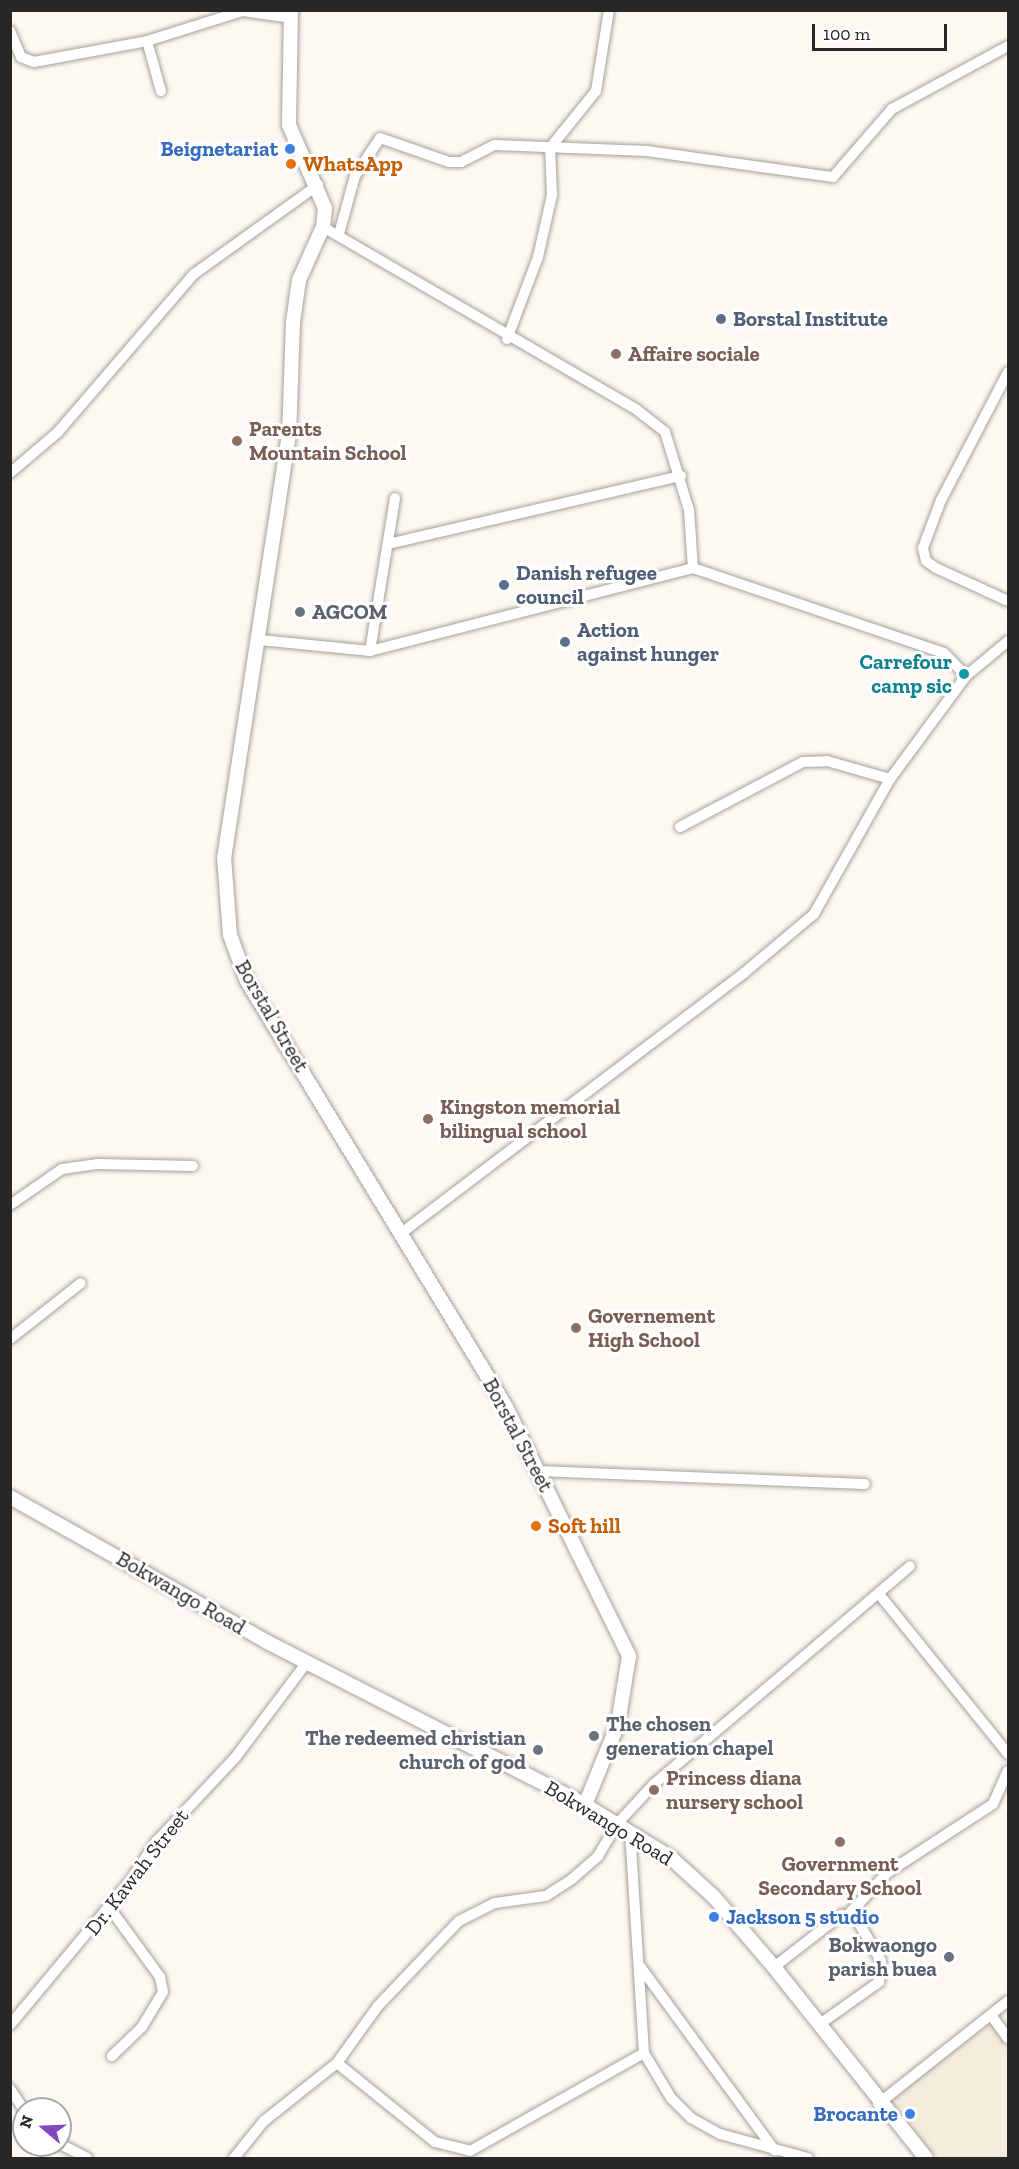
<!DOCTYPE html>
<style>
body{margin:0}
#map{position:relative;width:1019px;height:2169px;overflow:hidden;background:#fdf8f1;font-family:"Zilla Slab",serif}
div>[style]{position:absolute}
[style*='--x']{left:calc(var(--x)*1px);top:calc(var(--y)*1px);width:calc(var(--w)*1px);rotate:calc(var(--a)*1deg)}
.built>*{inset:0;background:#f6ecde}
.roads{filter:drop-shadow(0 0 2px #a5a19a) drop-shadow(0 0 2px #a5a19a)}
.minor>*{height:10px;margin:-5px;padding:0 5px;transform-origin:5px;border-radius:5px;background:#fff}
.tertiary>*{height:14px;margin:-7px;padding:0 7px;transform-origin:7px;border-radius:7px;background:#fff}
.dots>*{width:16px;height:16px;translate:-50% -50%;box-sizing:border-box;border:3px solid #fff;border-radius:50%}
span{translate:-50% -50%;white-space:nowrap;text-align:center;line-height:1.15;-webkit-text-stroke:6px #fff;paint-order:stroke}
.shop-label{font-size:21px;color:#366cbe;font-weight:700}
.right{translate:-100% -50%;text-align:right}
.left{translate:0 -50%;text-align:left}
.food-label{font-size:21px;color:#c56008;font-weight:700}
.service-label{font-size:21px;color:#4e5e75;font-weight:700}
.education-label{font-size:21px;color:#785e54;font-weight:700}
.worship-label{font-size:21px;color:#5b616d;font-weight:700}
.culture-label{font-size:21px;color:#0d838f;font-weight:700}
.street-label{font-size:21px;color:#292725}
.frame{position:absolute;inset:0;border:12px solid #292725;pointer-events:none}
.north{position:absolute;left:12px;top:2097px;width:60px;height:60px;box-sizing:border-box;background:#fff;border:2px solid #a9a9a8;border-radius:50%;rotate:289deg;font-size:16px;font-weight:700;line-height:24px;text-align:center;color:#292725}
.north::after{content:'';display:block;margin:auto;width:21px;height:27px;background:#8147bd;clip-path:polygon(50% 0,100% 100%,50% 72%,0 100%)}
.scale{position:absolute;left:812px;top:24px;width:135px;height:27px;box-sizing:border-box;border:3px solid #292725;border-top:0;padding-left:8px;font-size:18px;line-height:21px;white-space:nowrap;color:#292725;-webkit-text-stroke:4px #fff;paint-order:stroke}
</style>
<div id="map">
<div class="built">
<div style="clip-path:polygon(992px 2022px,1008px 2043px,1008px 2158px,937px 2158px,890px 2100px)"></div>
</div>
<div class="roads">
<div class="minor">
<div style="--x:10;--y:31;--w:28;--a:67"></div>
<div style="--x:21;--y:57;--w:14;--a:21"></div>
<div style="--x:34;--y:62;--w:115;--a:-10.5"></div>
<div style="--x:147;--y:41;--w:101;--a:-17.4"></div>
<div style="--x:243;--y:11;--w:49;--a:8.3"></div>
<div style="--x:147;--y:41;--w:52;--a:74.4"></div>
<div style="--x:323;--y:227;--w:363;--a:30.2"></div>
<div style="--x:637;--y:410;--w:36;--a:38"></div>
<div style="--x:665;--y:432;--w:82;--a:72.9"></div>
<div style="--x:689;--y:510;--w:58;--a:86.1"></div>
<div style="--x:339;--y:234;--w:60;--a:-74.6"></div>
<div style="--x:355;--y:176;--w:45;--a:-56.7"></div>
<div style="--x:380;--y:138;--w:73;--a:19.2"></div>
<div style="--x:449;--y:162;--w:12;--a:0"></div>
<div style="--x:461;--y:162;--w:38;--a:-27"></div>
<div style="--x:495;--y:145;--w:152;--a:2.3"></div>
<div style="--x:647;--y:151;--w:188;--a:8"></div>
<div style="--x:833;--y:177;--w:90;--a:-49.1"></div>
<div style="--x:892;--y:109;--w:132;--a:-28.5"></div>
<div style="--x:507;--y:339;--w:88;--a:-69.3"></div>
<div style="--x:538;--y:257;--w:64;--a:-77.3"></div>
<div style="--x:552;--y:195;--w:47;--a:-92.4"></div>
<div style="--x:550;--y:148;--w:73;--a:-51.1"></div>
<div style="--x:596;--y:91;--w:82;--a:-80.9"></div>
<div style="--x:1008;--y:372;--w:144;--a:117.6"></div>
<div style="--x:941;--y:500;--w:51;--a:110.6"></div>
<div style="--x:923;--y:548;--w:13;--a:77"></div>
<div style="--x:926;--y:561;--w:12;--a:35"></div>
<div style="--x:936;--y:568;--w:79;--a:24.6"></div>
<div style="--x:10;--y:473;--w:63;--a:-40.5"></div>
<div style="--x:58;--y:432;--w:208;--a:-49.3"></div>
<div style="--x:194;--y:274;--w:153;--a:-35.7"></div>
<div style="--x:388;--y:544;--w:301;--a:-13.1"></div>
<div style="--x:260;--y:640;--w:111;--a:5.7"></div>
<div style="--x:370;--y:651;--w:333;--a:-14.4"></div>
<div style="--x:693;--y:568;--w:265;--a:18.7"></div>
<div style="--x:944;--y:653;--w:32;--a:46"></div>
<div style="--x:966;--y:676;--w:128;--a:126.4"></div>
<div style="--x:890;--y:779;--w:155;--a:119.4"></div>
<div style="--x:814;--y:914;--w:92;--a:139.9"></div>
<div style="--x:744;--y:973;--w:428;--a:142.8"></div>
<div style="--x:370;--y:651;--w:155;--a:-80.7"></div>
<div style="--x:966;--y:676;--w:55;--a:-39.8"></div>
<div style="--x:680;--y:827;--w:139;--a:-27.9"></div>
<div style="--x:803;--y:762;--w:24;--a:-2"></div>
<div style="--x:827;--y:761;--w:66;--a:15.9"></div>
<div style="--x:10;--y:1205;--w:63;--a:-34.7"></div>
<div style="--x:62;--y:1169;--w:35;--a:-8"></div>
<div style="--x:97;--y:1164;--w:96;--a:1.2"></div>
<div style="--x:10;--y:1339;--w:90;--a:-38.3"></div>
<div style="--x:537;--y:1471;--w:328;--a:2.3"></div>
<div style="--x:879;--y:1594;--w:206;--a:51.1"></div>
<div style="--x:109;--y:1907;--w:87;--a:53.9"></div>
<div style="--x:160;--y:1977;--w:15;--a:79"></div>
<div style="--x:163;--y:1992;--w:41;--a:121"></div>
<div style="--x:142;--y:2027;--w:42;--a:136"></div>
<div style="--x:848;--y:1915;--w:57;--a:-47.1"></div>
<div style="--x:887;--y:1873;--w:126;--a:-33.1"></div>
<div style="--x:993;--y:1804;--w:36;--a:-66"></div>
<div style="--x:639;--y:1965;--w:230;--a:53.8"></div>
<div style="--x:774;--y:1967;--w:85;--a:-37.8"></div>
<div style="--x:841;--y:1915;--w:15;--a:11"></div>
<div style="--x:856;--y:1918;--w:50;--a:59.8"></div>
<div style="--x:881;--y:1961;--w:21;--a:95"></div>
<div style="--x:879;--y:1982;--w:72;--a:144.6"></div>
<div style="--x:991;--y:2015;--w:29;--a:54"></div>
<div style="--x:10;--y:2025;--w:187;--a:-50.2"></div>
<div style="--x:130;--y:1881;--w:47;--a:-56.3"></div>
<div style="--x:156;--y:1842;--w:115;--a:-46.8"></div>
<div style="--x:235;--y:1758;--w:120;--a:-53.1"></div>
<div style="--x:644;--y:2053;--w:52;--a:59"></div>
<div style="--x:671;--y:2098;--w:28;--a:45"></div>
<div style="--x:691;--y:2118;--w:33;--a:29"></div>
<div style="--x:720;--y:2134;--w:91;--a:15.3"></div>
<div style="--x:337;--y:2063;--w:126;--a:38.9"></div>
<div style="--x:435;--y:2142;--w:36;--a:14"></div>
<div style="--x:470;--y:2151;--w:200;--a:-29.4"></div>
<div style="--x:644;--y:2053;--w:222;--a:-93.6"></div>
<div style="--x:10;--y:2089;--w:25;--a:56"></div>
<div style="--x:878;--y:2104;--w:166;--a:-38.4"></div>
<div style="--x:60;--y:2144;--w:30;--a:27"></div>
<div style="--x:234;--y:2158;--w:48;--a:-51"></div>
<div style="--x:264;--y:2121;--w:93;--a:-38.5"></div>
<div style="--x:337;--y:2063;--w:70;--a:-54.3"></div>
<div style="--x:378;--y:2006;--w:117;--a:-46.4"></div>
<div style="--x:459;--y:1921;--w:40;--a:-26.6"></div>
<div style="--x:495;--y:1903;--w:51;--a:-7.8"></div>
<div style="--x:546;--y:1896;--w:31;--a:-33"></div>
<div style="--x:572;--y:1879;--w:35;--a:-41"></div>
<div style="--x:598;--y:1856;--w:37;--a:-59"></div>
<div style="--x:617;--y:1824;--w:54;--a:-47.2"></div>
<div style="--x:654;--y:1784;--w:336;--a:-40.4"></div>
</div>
<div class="tertiary">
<div style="--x:291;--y:10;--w:115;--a:91"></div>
<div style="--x:289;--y:125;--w:90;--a:66.6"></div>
<div style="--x:325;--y:208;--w:19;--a:96"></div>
<div style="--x:323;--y:227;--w:58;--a:114.4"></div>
<div style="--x:299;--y:280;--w:42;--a:98.1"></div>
<div style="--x:293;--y:322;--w:112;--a:92"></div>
<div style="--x:289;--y:434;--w:428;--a:98.7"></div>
<div style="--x:224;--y:857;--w:78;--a:85.6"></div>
<div style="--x:230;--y:935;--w:49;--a:69.7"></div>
<div style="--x:247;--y:981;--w:499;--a:58.7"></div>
<div style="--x:506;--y:1407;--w:278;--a:63.7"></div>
<div style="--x:629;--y:1656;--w:69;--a:99.2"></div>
<div style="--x:618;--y:1724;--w:87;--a:112.2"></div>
<div style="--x:10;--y:1497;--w:295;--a:29.4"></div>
<div style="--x:267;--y:1642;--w:357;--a:27.1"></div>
<div style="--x:585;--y:1805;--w:100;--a:31.5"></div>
<div style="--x:670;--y:1857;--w:59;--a:42.3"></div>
<div style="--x:714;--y:1897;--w:92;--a:49.4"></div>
<div style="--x:774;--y:1967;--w:244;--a:51.5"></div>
</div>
</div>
<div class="dots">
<div style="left:290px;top:149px;background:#3f7fe0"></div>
<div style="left:291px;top:164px;background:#e8710a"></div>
<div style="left:721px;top:319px;background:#5c6f8a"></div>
<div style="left:616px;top:354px;background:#8d6e63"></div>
<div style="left:237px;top:441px;background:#8d6e63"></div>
<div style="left:504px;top:585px;background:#5c6f8a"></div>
<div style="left:300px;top:612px;background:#6b7280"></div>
<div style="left:565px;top:642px;background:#5c6f8a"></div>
<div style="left:964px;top:674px;background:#0f9aa8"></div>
<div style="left:428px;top:1119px;background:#8d6e63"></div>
<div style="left:576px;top:1328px;background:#8d6e63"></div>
<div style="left:536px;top:1526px;background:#e8710a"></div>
<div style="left:594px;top:1736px;background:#6b7280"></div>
<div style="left:538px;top:1750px;background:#6b7280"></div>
<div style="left:654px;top:1790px;background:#8d6e63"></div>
<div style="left:840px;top:1842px;background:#8d6e63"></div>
<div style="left:714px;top:1917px;background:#3f7fe0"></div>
<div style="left:949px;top:1957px;background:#6b7280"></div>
<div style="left:910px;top:2114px;background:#3f7fe0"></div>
</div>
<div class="shop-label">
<span class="right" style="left:278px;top:149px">Beignetariat</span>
<span class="left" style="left:726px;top:1917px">Jackson 5 studio</span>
<span class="right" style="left:898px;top:2114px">Brocante</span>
</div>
<div class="food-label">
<span class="left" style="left:303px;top:164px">WhatsApp</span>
<span class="left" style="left:548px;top:1526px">Soft hill</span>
</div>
<div class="service-label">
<span class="left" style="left:733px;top:319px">Borstal Institute</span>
<span class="left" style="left:516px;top:585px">Danish refugee<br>council</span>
<span class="left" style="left:577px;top:642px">Action<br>against hunger</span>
</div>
<div class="education-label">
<span class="left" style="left:628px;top:354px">Affaire sociale</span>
<span class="left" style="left:249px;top:441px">Parents<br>Mountain School</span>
<span class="left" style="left:440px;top:1119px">Kingston memorial<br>bilingual school</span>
<span class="left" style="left:588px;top:1328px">Governement<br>High School</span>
<span class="left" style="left:666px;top:1790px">Princess diana<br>nursery school</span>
<span style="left:840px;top:1876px">Government<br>Secondary School</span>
</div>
<div class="worship-label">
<span class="left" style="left:312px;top:612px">AGCOM</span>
<span class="left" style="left:606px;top:1736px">The chosen<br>generation chapel</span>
<span class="right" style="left:526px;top:1750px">The redeemed christian<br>church of god</span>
<span class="right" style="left:937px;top:1957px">Bokwaongo<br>parish buea</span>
</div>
<div class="culture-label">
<span class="right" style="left:952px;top:674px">Carrefour<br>camp sic</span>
</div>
<div class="street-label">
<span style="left:272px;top:1016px;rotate:60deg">Borstal Street</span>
<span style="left:518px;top:1435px;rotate:62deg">Borstal Street</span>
<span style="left:181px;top:1593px;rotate:30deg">Bokwango Road</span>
<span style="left:609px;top:1823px;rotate:31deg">Bokwango Road</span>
<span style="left:137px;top:1872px;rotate:-52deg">Dr. Kawah Street</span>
</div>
<div class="frame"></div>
<div class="north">N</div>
<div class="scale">100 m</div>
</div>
